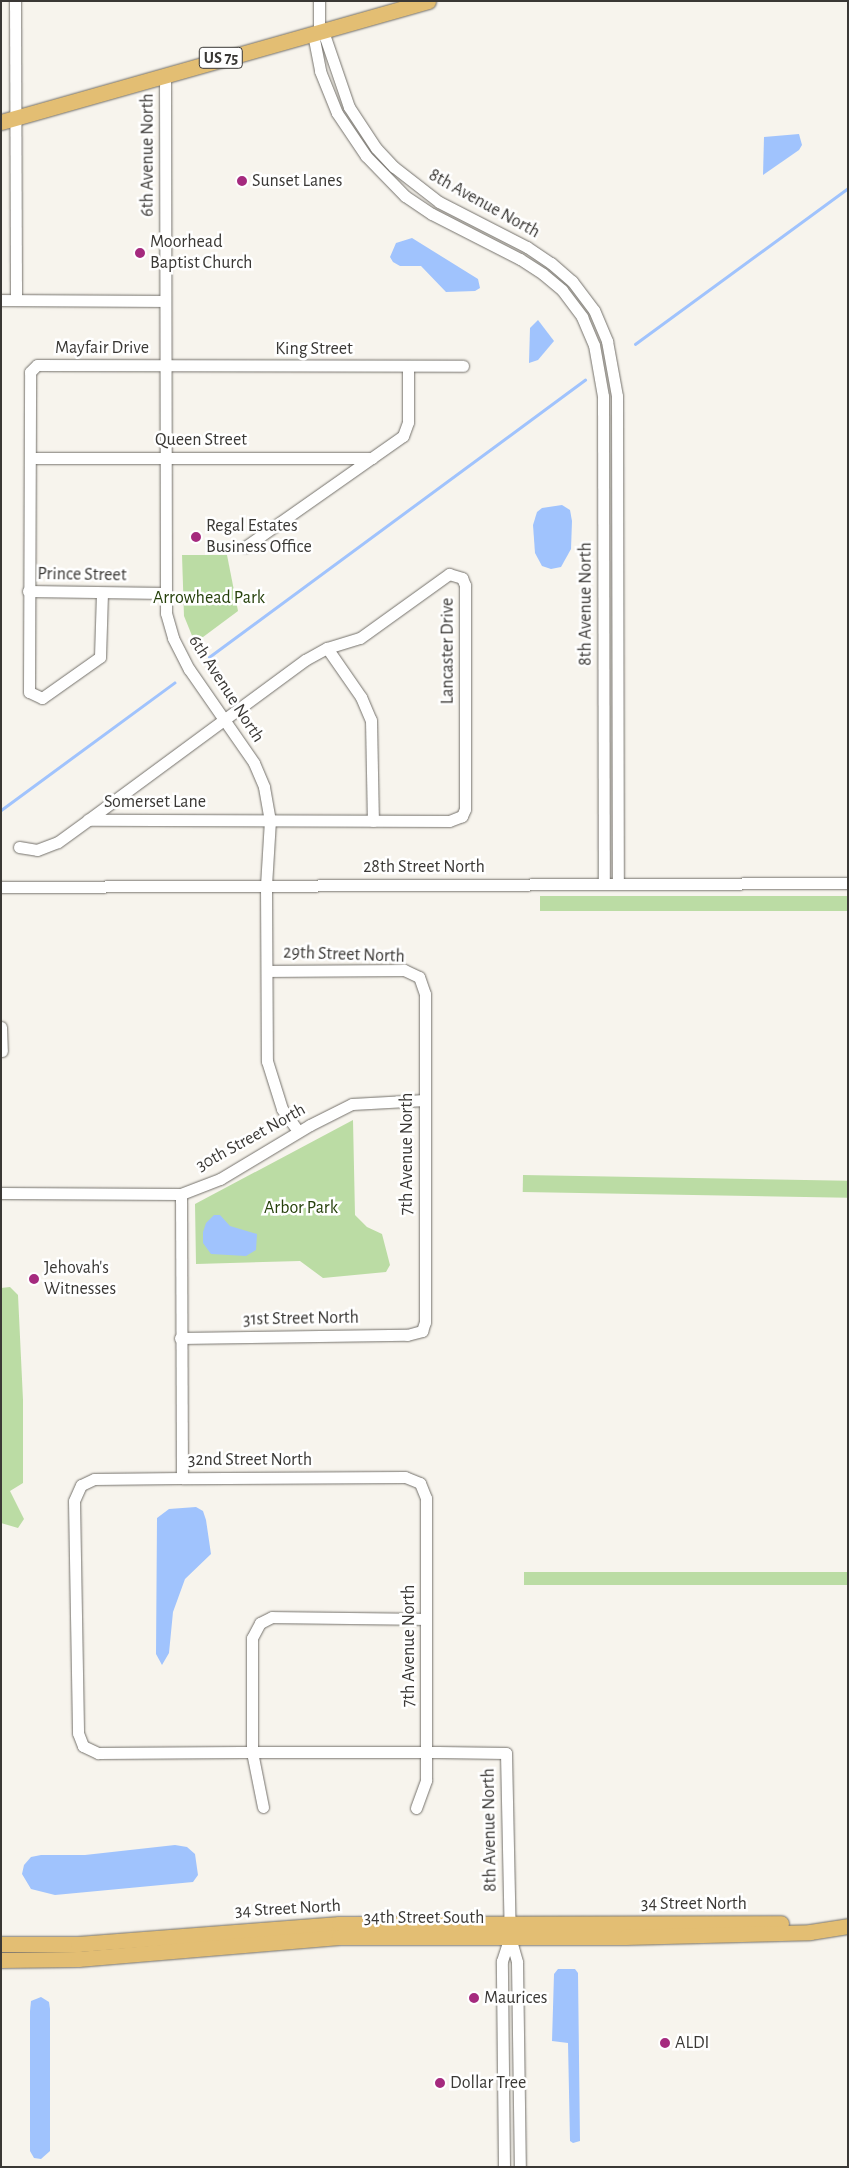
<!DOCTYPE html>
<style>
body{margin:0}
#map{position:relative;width:849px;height:2168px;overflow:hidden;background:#f7f4ed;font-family:"Alegreya Sans",sans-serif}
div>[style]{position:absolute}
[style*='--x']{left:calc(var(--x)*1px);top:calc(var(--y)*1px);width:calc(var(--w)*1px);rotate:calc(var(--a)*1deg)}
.green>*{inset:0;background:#bbdca4;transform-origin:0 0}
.water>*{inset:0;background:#a0c3fd}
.stream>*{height:2.5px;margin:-1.25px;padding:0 1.25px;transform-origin:1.25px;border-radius:1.25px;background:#a0c3fd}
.roads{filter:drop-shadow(0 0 1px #74716b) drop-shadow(0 0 1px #74716b)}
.minor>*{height:11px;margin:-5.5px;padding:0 5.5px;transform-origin:5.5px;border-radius:5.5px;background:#fff}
.major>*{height:15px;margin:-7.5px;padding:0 7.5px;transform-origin:7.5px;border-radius:7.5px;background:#e3be73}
.dots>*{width:14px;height:14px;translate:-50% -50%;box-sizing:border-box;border:2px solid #fff;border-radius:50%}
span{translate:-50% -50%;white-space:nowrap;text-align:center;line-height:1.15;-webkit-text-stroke:5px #fff;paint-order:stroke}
.shield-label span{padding:1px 4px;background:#fff;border:1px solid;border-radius:4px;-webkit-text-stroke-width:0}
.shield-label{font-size:16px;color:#3a3835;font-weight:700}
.street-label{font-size:18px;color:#3a3835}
.poi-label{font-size:18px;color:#3a3835}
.left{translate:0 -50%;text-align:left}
.park-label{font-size:18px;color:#26410b}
.frame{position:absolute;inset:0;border:2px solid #3a3835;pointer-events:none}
</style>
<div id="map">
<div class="green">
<div style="clip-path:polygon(182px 555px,227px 555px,238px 611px,195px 643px,184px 616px)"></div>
<div style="left:540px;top:896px;width:308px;height:15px"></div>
<div style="clip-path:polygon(353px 1120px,355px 1215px,367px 1227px,382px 1234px,390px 1265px,386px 1272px,323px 1278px,300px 1261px,196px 1264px,195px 1204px)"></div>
<div style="left:523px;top:1175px;width:325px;height:17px;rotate:1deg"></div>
<div style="clip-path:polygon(10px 1287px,18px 1295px,23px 1400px,23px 1483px,10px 1491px,24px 1519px,18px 1528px,1px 1523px,1px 1288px)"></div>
<div style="left:848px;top:1572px;width:13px;height:324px;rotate:90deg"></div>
</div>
<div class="water">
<div style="clip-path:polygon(799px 134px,802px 145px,799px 150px,763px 175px,764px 137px)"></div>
<div style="clip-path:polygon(412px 238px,478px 279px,480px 288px,475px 291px,446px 292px,421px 266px,400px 266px,393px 262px,390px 257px,396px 243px)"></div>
<div style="clip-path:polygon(538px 320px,554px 341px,538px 360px,529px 363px,530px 328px)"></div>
<div style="clip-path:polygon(562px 505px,570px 510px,572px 521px,571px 549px,561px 567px,551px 569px,542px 566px,535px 553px,533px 525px,537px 512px,542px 508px)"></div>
<div style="clip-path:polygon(214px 1215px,220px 1215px,230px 1226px,257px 1234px,256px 1250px,246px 1256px,211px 1254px,203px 1243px,203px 1232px,206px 1223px)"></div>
<div style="clip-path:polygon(196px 1507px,203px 1511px,206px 1520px,211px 1554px,185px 1579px,173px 1612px,169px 1653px,162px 1665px,156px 1654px,157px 1518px,169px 1509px)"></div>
<div style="clip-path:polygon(175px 1845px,187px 1847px,195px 1854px,198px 1875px,193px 1882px,55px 1895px,31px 1889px,22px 1874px,24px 1865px,31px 1857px,41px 1855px,85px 1855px)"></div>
<div style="clip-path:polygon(558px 1969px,575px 1969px,578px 1973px,580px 2141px,573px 2143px,570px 2141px,568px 2043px,552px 2041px,554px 1974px)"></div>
<div style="clip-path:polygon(41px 1997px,49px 2002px,50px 2009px,50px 2151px,41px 2159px,34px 2158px,30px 2151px,30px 2011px,31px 2001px)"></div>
</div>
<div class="stream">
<div style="--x:635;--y:344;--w:264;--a:-36.2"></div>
<div style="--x:209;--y:657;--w:467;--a:-36.4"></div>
<div style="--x:1;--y:810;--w:215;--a:-36.3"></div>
</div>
<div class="roads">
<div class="minor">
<div style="--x:15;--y:1;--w:299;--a:89.8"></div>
<div style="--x:319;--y:1;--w:29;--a:90"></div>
<div style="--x:319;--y:30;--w:10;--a:119"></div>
<div style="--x:314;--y:39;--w:33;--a:79"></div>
<div style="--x:320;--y:71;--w:45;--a:68"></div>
<div style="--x:337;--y:113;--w:52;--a:56"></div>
<div style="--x:366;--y:156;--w:56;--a:45.7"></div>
<div style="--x:405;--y:196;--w:32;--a:34"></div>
<div style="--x:432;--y:214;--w:99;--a:27.1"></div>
<div style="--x:520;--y:259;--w:27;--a:33"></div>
<div style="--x:543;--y:274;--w:25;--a:40"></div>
<div style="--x:562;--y:290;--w:34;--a:53"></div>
<div style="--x:582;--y:317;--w:30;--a:67"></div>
<div style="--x:594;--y:345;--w:52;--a:80"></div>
<div style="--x:603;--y:396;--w:487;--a:89.9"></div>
<div style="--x:319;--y:30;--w:9;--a:49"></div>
<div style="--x:325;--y:37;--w:74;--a:71.1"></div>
<div style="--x:349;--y:107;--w:49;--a:56.6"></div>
<div style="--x:376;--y:148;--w:26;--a:47"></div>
<div style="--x:394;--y:167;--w:57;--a:37.9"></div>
<div style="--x:439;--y:202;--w:99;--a:27.1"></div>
<div style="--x:527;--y:247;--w:29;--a:34"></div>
<div style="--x:551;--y:263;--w:28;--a:41"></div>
<div style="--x:572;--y:281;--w:36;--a:53"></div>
<div style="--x:594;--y:310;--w:34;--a:67"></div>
<div style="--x:607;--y:341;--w:56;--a:79.7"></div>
<div style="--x:617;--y:396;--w:487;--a:89.9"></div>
<div style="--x:165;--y:74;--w:539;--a:89.89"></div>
<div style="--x:166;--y:613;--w:26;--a:74"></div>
<div style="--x:173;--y:638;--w:35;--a:63"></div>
<div style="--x:189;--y:669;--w:114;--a:55.3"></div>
<div style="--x:254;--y:763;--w:26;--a:67"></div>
<div style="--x:264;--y:787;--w:34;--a:80"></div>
<div style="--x:270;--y:820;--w:65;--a:93.5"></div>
<div style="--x:266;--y:885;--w:176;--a:89.7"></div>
<div style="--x:267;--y:1061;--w:50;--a:72.6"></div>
<div style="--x:282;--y:1109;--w:27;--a:54"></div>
<div style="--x:1;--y:300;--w:164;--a:0.3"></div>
<div style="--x:31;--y:458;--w:341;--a:0"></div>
<div style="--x:245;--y:547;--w:193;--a:-35.1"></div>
<div style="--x:403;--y:436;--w:15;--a:-70"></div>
<div style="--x:408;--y:422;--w:56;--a:-90"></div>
<div style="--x:449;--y:574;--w:14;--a:17"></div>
<div style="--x:462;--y:578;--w:8;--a:67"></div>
<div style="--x:465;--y:585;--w:224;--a:90"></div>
<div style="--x:465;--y:809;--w:8;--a:113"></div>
<div style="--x:462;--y:816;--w:14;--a:159"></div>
<div style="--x:449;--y:821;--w:361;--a:-179.8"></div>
<div style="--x:88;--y:820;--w:270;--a:-36.4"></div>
<div style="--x:305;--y:660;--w:25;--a:-29"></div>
<div style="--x:327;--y:648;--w:34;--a:-17"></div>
<div style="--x:360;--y:638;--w:110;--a:-35.7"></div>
<div style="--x:28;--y:591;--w:137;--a:0.8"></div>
<div style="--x:102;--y:593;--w:64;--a:91.8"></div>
<div style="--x:100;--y:657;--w:71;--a:144.7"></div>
<div style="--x:42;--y:698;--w:14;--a:-155"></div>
<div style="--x:29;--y:692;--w:320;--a:-89.8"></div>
<div style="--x:30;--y:372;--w:10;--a:-45"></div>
<div style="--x:37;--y:365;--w:426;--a:0.1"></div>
<div style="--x:327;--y:648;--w:60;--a:55.2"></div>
<div style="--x:361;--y:697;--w:25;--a:67"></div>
<div style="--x:371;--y:720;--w:101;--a:88.9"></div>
<div style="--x:19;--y:847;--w:18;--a:9"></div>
<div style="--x:37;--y:850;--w:22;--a:-21"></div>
<div style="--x:58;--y:842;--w:37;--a:-36"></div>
<div style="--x:1;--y:887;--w:847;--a:-0.27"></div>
<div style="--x:1;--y:1027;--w:24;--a:88"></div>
<div style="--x:1;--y:1193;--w:180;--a:0.3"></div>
<div style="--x:181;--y:1194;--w:42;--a:-21"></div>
<div style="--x:220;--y:1179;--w:105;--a:-31"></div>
<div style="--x:310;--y:1125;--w:47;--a:-26.6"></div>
<div style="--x:352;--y:1104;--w:73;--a:-3.1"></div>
<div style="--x:181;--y:1194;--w:284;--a:89.8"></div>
<div style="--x:180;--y:1338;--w:227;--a:-0.8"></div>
<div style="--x:407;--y:1335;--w:16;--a:-15"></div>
<div style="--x:422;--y:1331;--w:9;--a:-72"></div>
<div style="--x:425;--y:1322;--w:328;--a:-90"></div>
<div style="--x:425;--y:994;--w:18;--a:-109"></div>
<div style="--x:419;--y:977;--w:17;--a:-155"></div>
<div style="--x:404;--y:970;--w:137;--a:179.6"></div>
<div style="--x:263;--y:1807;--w:56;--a:-101.3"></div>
<div style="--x:252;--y:1752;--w:114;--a:-90"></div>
<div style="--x:252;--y:1638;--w:17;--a:-62"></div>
<div style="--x:260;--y:1623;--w:13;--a:-27"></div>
<div style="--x:272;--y:1617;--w:154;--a:0.7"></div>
<div style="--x:416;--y:1808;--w:30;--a:-70"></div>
<div style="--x:426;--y:1780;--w:282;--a:-90"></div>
<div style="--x:426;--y:1498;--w:16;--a:-112"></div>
<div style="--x:420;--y:1483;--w:16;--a:-158"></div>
<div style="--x:405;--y:1477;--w:223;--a:179.7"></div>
<div style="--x:182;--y:1478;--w:88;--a:179.3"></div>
<div style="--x:94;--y:1479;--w:14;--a:155"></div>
<div style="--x:81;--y:1485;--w:17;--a:114"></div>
<div style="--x:74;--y:1501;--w:232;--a:89"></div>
<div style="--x:78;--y:1733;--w:14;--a:69"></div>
<div style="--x:83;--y:1746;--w:17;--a:25"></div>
<div style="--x:98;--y:1753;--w:143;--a:-0.4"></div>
<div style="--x:241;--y:1752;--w:197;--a:0"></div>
<div style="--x:438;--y:1752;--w:68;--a:0.8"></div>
<div style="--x:506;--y:1753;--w:184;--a:88.8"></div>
<div style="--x:510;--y:1937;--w:26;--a:74"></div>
<div style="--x:517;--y:1962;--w:205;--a:89.2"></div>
<div style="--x:504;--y:2167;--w:206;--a:-90.6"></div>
<div style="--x:502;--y:1961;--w:25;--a:-72"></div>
</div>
<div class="major">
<div style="--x:1;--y:122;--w:444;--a:-15.8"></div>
<div style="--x:1;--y:1944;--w:77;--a:0"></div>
<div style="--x:78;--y:1944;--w:262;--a:-4.4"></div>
<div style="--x:339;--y:1924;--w:442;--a:-0.1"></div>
<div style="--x:1;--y:1960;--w:77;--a:-0.7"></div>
<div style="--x:78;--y:1959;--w:262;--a:-4.8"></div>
<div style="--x:339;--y:1937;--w:286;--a:0"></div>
<div style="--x:625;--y:1937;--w:185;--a:-1.5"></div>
<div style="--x:810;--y:1932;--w:38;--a:-9"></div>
</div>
</div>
<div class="dots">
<div style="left:242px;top:181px;background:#a52a7e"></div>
<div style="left:140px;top:253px;background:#a52a7e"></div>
<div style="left:196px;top:537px;background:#a52a7e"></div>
<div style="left:34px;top:1279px;background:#a52a7e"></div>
<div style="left:474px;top:1998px;background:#a52a7e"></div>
<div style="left:665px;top:2043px;background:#a52a7e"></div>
<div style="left:440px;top:2083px;background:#a52a7e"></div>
</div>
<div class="shield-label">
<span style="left:221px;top:58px">US 75</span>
</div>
<div class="street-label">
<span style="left:148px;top:155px;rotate:-90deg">6th Avenue North</span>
<span style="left:484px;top:204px;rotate:29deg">8th Avenue North</span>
<span style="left:102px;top:348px">Mayfair Drive</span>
<span style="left:314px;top:349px">King Street</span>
<span style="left:201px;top:440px">Queen Street</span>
<span style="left:82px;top:575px;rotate:1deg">Prince Street</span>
<span style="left:586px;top:604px;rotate:-90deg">8th Avenue North</span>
<span style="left:448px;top:651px;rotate:-90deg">Lancaster Drive</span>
<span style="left:226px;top:689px;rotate:57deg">6th Avenue North</span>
<span style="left:155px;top:802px">Somerset Lane</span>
<span style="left:424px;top:867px">28th Street North</span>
<span style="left:344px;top:955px;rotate:2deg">29th Street North</span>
<span style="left:251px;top:1138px;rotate:-29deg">30th Street North</span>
<span style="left:407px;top:1154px;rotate:-90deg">7th Avenue North</span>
<span style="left:301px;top:1319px;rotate:-1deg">31st Street North</span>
<span style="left:250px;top:1460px">32nd Street North</span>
<span style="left:409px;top:1646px;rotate:-90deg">7th Avenue North</span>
<span style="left:490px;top:1830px;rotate:-91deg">8th Avenue North</span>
<span style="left:694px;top:1904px">34 Street North</span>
<span style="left:288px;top:1909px;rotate:-3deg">34 Street North</span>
<span style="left:424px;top:1918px">34th Street South</span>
</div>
<div class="poi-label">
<span class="left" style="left:252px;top:181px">Sunset Lanes</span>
<span class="left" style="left:150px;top:253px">Moorhead<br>Baptist Church</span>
<span class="left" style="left:206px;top:537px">Regal Estates<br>Business Office</span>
<span class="left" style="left:44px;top:1279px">Jehovah's<br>Witnesses</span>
<span class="left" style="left:484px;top:1998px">Maurices</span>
<span class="left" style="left:675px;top:2043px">ALDI</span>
<span class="left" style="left:450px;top:2083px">Dollar Tree</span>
</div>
<div class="park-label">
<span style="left:209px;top:598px">Arrowhead Park</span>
<span style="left:301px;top:1208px">Arbor Park</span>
</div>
<div class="frame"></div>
</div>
